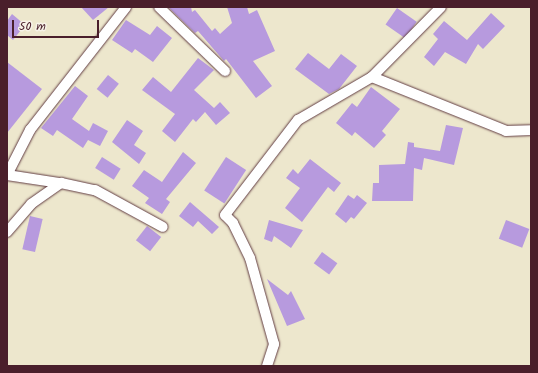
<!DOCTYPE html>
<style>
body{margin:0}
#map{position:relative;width:538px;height:373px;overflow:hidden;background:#ede7cd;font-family:Kalam,sans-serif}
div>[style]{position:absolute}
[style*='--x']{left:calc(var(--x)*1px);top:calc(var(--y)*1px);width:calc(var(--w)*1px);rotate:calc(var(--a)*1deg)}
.building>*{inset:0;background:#b79ade;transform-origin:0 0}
.roads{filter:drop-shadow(0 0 1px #623d43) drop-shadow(0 0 1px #623d43)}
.street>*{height:10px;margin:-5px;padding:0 5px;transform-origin:5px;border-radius:5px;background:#fff}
span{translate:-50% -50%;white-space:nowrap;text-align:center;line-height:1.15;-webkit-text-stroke:3.5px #f7f3e8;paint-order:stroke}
.frame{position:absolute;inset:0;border:8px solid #4a1f2b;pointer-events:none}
.scale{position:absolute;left:12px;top:20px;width:87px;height:18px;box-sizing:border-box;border:2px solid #4a1f2b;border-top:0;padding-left:5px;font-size:12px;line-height:14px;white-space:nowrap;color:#4a1f2b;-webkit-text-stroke:3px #f7f3e8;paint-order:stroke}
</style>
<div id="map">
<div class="building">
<div style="clip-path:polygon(81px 7px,109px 7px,93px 20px)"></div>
<div style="clip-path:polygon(168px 7px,191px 7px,192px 12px,195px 10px,212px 31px,215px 28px,220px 34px,232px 23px,227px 7px,247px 7px,249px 14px,257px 10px,275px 51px,253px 61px,272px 86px,256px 98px,226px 59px,224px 61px,198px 31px,195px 33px)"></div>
<div style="left:397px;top:8px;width:24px;height:20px;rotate:35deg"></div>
<div style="clip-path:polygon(491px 13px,505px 26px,483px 49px,478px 44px,466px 64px,445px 52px,434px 66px,424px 57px,438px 39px,433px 34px,444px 21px,467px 40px)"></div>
<div style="clip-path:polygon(12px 14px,25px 25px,13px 40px,7px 35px,7px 21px)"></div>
<div style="clip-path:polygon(126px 20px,150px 35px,157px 26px,172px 38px,153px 62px,135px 49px,132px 53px,112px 40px)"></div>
<div style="clip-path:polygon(308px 53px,329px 69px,341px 54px,357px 66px,339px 89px,329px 94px,295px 69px)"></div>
<div style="clip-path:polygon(198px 58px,214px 70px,194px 90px,214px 108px,220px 102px,230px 113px,216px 125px,205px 112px,196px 122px,193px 119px,175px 142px,162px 131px,175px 114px,142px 90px,153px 77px,171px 92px)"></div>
<div style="clip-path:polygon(7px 62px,42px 89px,7px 133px)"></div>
<div style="left:108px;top:75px;width:14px;height:18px;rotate:39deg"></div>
<div style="clip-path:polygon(75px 86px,88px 96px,72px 119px,89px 131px,93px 123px,108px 131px,100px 146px,88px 140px,83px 148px,57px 130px,53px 136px,41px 128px)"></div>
<div style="clip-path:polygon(371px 87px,400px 109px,382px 131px,386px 135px,374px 148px,355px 132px,352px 136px,336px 123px,352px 103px,357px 107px)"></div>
<div style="clip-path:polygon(127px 120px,143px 131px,134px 145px,146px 153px,139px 164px,112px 142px)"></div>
<div style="clip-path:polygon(446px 125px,463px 128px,454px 165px,424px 158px,422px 170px,414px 168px,413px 201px,372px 201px,373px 183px,379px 183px,379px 165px,405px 164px,408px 142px,414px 143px,414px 147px,440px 151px)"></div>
<div style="clip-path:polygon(183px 152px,196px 163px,166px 199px,170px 202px,162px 214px,145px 203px,149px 198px,132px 186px,144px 170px,162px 182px)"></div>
<div style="left:102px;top:157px;width:22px;height:13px;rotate:32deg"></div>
<div style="left:226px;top:157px;width:24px;height:40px;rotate:33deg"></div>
<div style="clip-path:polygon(310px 159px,341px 183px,334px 192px,328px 187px,302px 222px,285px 208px,300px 188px,286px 178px,293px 169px,298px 174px)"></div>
<div style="clip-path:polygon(348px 195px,354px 199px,357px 195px,367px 203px,354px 219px,351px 217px,346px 223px,335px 214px)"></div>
<div style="clip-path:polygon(190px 202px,219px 227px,212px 234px,198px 221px,193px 227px,179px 216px)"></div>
<div style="left:30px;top:216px;width:13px;height:34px;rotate:13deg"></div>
<div style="clip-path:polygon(269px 220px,303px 230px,291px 248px,274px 236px,272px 242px,264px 239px)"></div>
<div style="left:506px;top:220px;width:25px;height:20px;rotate:21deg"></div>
<div style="left:147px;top:226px;width:18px;height:18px;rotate:38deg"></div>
<div style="left:322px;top:252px;width:19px;height:14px;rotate:36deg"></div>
<div style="clip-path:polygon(267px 279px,288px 295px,291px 291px,305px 319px,287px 326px)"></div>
</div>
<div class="roads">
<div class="street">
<div style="--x:159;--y:7;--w:92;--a:44.1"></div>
<div style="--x:372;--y:77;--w:144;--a:21.9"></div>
<div style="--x:506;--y:131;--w:25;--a:-2"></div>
<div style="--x:7;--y:175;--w:51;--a:-62.9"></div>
<div style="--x:30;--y:130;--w:156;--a:-52"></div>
<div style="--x:7;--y:175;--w:54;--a:8.6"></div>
<div style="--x:7;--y:232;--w:37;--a:-49"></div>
<div style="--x:31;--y:204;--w:37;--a:-35"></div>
<div style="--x:61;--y:183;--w:35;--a:12"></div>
<div style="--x:95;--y:190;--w:77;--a:28.6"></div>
<div style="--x:267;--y:366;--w:23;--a:-72"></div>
<div style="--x:274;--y:344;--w:89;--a:-105.6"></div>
<div style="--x:250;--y:258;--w:39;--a:-116"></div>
<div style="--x:233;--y:223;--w:11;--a:-135"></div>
<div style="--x:225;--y:215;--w:120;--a:-52.5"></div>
<div style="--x:298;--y:120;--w:86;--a:-30.2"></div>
<div style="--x:372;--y:77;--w:98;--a:-45.4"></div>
</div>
</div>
<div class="frame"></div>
<div class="scale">50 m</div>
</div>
